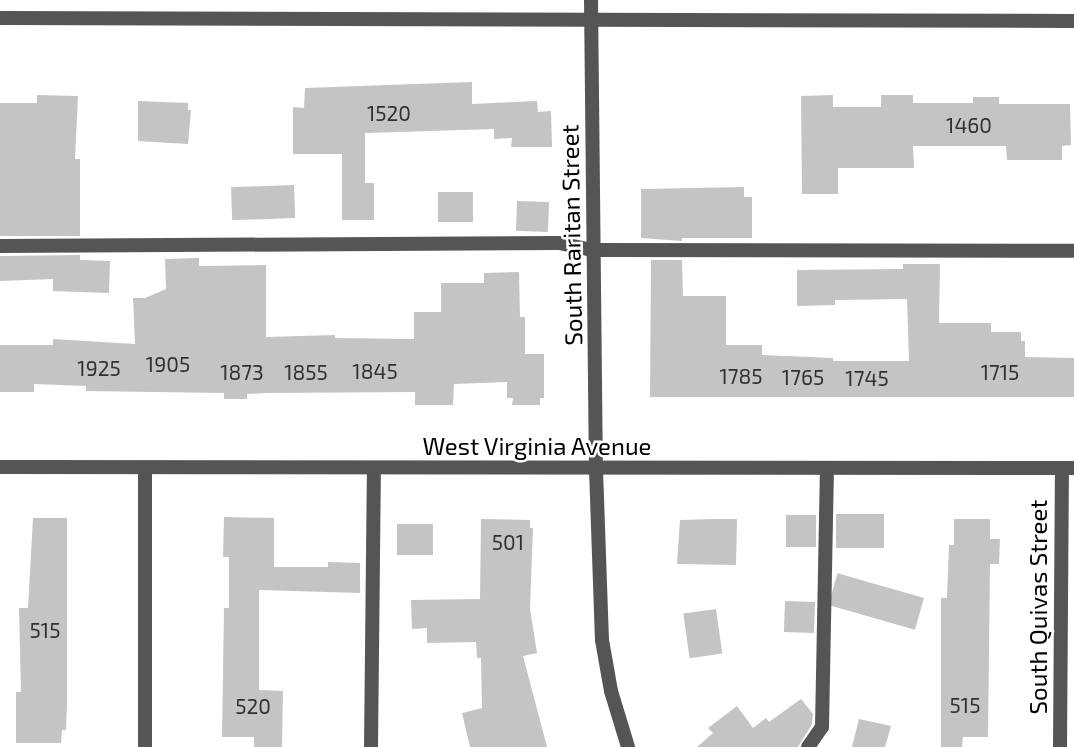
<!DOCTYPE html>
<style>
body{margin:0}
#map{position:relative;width:1074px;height:747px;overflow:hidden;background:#fff;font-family:"Exo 2",sans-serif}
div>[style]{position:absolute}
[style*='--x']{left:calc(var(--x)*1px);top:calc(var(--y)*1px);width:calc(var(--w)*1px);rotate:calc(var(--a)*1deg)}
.building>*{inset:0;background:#c4c4c4;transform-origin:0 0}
.service>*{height:14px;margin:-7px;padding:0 7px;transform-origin:7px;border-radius:7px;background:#555}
.minor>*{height:14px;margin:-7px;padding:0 7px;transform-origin:7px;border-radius:7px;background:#555}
.tertiary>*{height:14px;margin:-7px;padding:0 7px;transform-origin:7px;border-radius:7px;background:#555}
span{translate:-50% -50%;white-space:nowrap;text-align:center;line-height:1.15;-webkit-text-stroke:5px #fff;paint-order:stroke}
.number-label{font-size:21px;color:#313131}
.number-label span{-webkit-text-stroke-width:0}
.street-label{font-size:24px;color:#000}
</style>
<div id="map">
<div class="building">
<div style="clip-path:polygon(472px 82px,472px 104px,537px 101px,538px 112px,551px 111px,552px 147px,511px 147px,512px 138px,494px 139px,494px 129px,365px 133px,365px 183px,374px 183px,374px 220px,342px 220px,342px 154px,293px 154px,293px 107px,304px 108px,305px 88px)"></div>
<div style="clip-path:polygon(37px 95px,78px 96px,75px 159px,80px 159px,80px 236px,0 236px,0 103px,37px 103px)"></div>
<div style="clip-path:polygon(833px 95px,833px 107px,881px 107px,881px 95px,913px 95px,913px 103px,973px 103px,973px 97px,999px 97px,999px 104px,1070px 104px,1071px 145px,1062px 146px,1062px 160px,1007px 160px,1006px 146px,913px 146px,914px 168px,838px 168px,838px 194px,802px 194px,801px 96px)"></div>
<div style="clip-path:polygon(138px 101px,188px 103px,188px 110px,191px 110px,188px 144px,138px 141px)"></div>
<div style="left:294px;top:185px;width:33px;height:63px;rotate:88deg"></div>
<div style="clip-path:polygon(744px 187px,744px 197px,752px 197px,752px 238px,682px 238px,682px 241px,641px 238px,641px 189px)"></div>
<div style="left:473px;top:192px;width:30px;height:35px;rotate:90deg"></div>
<div style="left:549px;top:202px;width:30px;height:32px;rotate:92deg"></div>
<div style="clip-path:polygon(80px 255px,80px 260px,110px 261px,109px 293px,53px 291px,53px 279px,0 281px,0 256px)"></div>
<div style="clip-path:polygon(199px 258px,199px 266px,266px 265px,266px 337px,335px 335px,335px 338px,414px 339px,414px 312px,441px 312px,441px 283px,484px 283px,484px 273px,519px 272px,520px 317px,525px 317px,525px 354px,544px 354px,544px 398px,540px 398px,540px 405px,512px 405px,513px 398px,507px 398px,507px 382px,454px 384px,453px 405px,415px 405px,415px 392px,267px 393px,247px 394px,247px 399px,224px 399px,224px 393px,86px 391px,86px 386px,34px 384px,34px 392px,0 392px,0 345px,53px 345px,53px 339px,135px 344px,133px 298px,145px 298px,166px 289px,165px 259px)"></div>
<div style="clip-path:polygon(651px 260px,682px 260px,683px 296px,726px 296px,726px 345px,762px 345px,762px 355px,833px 358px,833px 361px,909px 361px,907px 299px,835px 300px,835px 305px,797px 306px,797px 270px,903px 269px,903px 264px,940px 264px,939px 323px,991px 323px,991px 332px,1021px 332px,1021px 341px,1025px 341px,1025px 357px,1074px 358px,1074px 397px,650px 397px)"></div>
<div style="left:884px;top:514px;width:34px;height:48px;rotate:90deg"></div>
<div style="left:786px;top:515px;width:30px;height:32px"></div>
<div style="clip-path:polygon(224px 517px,274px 518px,274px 567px,328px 567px,328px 562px,360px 563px,360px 593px,259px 590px,259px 690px,283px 691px,282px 747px,254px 747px,254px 737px,222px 737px,224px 608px,229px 608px,229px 557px,223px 557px)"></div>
<div style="clip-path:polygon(33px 518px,67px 518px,67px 705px,66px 730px,62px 730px,61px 743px,16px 743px,16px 692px,21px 692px,19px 608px,28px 608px)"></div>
<div style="clip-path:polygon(481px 519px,530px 520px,530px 528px,533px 528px,530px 609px,537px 653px,523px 656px,547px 747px,470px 747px,462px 713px,482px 708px,481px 658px,477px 658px,476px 642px,427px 643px,427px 628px,412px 629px,411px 600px,480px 599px)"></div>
<div style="clip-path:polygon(714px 519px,737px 519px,736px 565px,677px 564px,680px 520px)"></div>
<div style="clip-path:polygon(954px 519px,990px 519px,990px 539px,1000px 539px,999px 564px,990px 564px,988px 737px,963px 737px,962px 747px,941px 747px,941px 598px,947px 598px,949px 545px,954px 545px)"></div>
<div style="left:397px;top:524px;width:36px;height:31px"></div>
<div style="left:924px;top:598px;width:33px;height:90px;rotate:106deg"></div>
<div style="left:815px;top:602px;width:31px;height:30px;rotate:92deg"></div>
<div style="left:716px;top:609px;width:45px;height:33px;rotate:82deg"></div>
<div style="clip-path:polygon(801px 699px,813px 714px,812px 724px,798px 747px,697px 747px,713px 733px,708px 728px,737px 706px,753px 728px,766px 718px,769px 722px)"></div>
<div style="clip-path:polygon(859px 719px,891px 726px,885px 747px,852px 747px)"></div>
</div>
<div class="service">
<div style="--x:0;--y:246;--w:559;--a:-0.31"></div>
<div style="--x:559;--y:243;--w:35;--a:12"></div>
<div style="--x:593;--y:250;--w:481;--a:0.1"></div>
<div style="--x:371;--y:747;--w:279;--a:-89.4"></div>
<div style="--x:808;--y:747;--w:24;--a:-55"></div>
<div style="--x:822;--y:727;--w:258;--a:-88.9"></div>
</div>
<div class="minor">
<div style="--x:591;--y:0;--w:469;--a:89.4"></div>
<div style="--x:596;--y:469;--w:171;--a:88"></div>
<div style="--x:602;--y:640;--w:52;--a:80"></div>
<div style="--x:611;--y:691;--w:59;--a:73.1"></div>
<div style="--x:0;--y:18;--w:1074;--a:0.16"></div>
<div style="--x:145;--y:468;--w:279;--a:90"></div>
<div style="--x:1060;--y:747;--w:279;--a:-89.6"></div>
</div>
<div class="tertiary">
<div style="--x:0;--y:467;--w:1074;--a:0.05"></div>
</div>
<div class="number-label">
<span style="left:389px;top:113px">1520</span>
<span style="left:969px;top:125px">1460</span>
<span style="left:168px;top:364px">1905</span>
<span style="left:99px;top:368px">1925</span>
<span style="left:375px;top:371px">1845</span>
<span style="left:242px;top:372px">1873</span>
<span style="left:306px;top:372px">1855</span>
<span style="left:1000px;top:372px">1715</span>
<span style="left:741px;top:376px">1785</span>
<span style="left:803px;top:377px">1765</span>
<span style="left:867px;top:378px">1745</span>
<span style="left:508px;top:542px">501</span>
<span style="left:45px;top:630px">515</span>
<span style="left:965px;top:705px">515</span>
<span style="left:253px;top:706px">520</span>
</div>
<div class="street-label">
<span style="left:571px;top:235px;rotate:-91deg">South Raritan Street</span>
<span style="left:537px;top:446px">West Virginia Avenue</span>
<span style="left:1038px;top:607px;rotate:-90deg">South Quivas Street</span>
</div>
</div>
